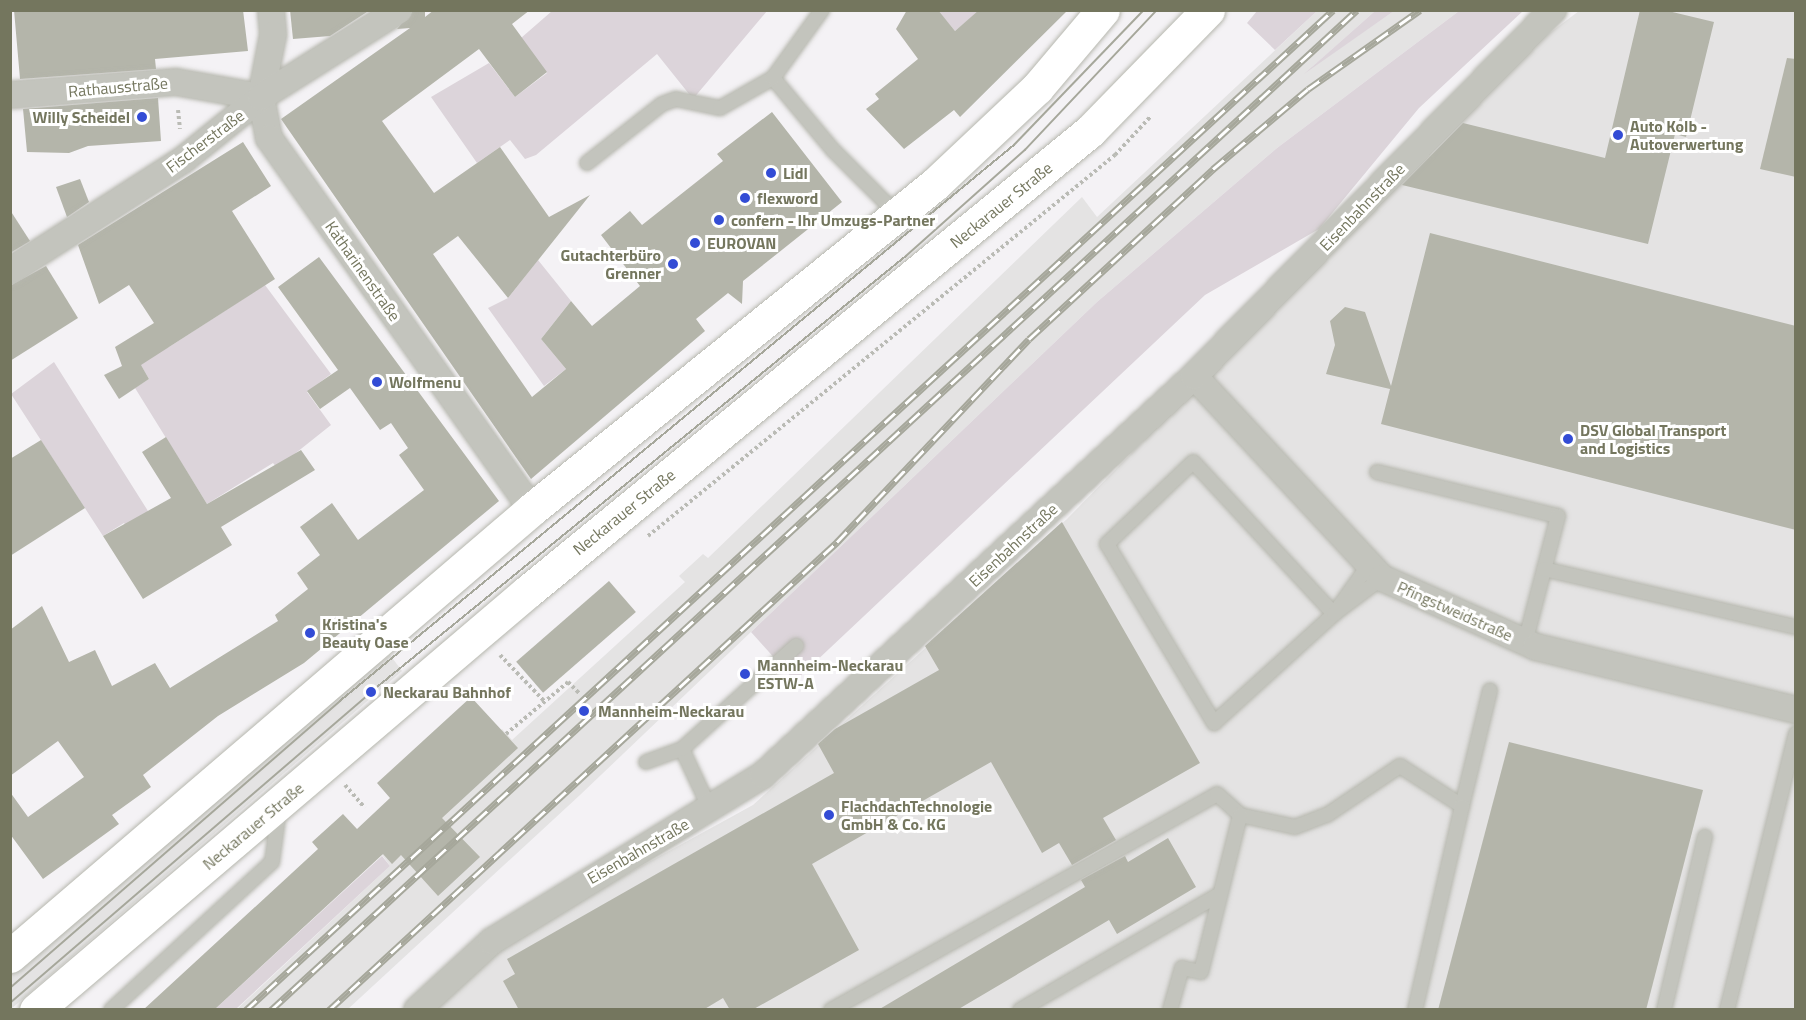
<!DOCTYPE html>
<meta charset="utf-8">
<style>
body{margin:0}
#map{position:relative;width:1806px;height:1020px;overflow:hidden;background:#f4f2f5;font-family:"Titillium Web",sans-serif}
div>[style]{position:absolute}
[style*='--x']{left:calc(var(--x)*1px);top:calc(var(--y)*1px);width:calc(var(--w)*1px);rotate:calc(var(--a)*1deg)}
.built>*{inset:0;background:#e4e3e3}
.green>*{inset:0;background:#dcd4da}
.building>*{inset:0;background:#b4b5aa;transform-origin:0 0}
.path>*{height:4px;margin-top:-2px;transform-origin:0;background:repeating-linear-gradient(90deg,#babbb5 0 3px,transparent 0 6px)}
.roads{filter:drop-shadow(0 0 2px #b6b7ae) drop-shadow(0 0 2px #b6b7ae)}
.service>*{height:14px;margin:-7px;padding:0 7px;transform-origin:7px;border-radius:7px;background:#c3c4bd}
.minor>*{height:26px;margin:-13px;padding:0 13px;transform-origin:13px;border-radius:13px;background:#c3c4bd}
.primary>*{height:33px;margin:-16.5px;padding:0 16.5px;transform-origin:16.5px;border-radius:16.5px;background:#fff}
.tram>*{height:1.5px;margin:-0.75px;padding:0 0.75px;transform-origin:0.75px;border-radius:0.75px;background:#a6a79b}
.rail>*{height:7px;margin-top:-3.5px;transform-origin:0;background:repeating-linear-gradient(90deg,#fff 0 14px,#a6a79b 0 28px);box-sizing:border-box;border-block:2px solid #a6a79b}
.dots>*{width:16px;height:16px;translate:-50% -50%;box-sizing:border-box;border:3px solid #fff;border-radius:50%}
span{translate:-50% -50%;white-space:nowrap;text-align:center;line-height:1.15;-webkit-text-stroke:6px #fff;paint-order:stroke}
.street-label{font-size:16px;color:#74765e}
.poi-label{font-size:16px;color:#74765e;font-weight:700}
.right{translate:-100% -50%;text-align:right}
.left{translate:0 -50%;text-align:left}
.frame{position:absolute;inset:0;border:12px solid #74765e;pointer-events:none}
</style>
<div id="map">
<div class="built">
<div style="clip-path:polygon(1317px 11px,1375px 11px,1311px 68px,1394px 11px,1459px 11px,1277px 148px,1097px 302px,580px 795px,348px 1009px,236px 1010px,390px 866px,375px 845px,502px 729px,512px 740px,685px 582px,679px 576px,703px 554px,708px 558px,1082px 197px,1097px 217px)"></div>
<div style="clip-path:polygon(1579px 11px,1795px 11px,1795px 1009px,428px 1010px,469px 972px,538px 923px,753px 805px,1067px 519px,1527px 50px)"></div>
<div style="clip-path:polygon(390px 655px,402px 671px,11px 1009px,10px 976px,375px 657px,380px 663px)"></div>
</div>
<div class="green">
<div style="clip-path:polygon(1375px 10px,1394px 11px,1304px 74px,1375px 11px)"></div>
<div style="clip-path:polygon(552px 11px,767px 11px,693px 99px,657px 54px,536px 155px,525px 159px,510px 140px,477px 163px,431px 97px,489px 63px,515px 97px,547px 73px,521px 38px)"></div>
<div style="clip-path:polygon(938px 11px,979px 11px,955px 31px)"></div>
<div style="clip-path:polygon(1257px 11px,1257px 10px,1317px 11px,1275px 50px,1247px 23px)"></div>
<div style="clip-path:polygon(1459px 11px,1523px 11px,1419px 108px,1319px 229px,1205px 295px,795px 681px,751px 632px,1097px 302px,1277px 148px)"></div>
<div style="clip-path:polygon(538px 260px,571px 301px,541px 339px,566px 369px,544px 386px,488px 308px,508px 298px)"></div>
<div style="clip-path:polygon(265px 285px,331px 374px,307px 392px,331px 425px,277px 468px,273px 463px,207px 504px,135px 388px,149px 379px,136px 357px,169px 347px)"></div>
<div style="clip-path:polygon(54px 362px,148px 511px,134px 540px,124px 523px,103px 536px,11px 394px)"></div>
<div style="clip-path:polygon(382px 856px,390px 866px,236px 1009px,214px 1010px)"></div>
</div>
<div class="building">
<div style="clip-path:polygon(14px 10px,243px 10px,248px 51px,155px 59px,156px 69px,20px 79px)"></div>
<div style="clip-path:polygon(290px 10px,370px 10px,330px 36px,293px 39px)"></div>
<div style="clip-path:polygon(414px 10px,425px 10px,425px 17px,434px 10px,530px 10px,512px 24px,547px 72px,515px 97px,479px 49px,382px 121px,434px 193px,500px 147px,549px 217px,590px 195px,508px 298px,458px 236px,433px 254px,532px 397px,566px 369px,541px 339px,571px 301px,592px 326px,640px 286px,601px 235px,630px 211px,642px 225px,723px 161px,717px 154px,772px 112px,842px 202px,743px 281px,742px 304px,728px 293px,696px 319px,705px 331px,531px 479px,281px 119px,410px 28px,397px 29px)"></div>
<div style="clip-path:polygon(907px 10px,938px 10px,955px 31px,979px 10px,1068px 10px,960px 117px,954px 110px,904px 149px,866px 109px,879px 99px,875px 94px,918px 59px,896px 29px)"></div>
<div style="clip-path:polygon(1640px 10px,1664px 10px,1714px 22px,1686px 137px,1675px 134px,1648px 244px,1402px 185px,1463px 123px,1605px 158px)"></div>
<div style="clip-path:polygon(1787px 58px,1796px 59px,1796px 177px,1760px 169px)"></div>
<div style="clip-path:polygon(158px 98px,161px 141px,88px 146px,69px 153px,27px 152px,23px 109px)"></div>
<div style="clip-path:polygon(243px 142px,271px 186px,232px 211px,275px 279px,141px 365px,149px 379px,119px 399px,104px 375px,122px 366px,115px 347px,154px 323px,129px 285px,99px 304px,78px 245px)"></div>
<div style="clip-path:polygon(80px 179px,89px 202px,67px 217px,56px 187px)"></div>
<div style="clip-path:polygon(10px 210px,30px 241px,10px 253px)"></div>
<div style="clip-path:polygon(1430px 233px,1796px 326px,1796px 530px,1381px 424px,1390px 389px,1326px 374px,1335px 345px,1330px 321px,1345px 307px,1365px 312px,1391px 386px)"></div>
<div style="clip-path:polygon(319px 257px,499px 501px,304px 663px,218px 716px,143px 775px,151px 787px,112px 815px,119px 824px,43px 879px,10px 834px,10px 792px,28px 817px,84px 777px,58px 741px,10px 776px,10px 630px,42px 606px,69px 662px,95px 650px,112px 686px,155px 663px,170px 688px,278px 621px,275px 615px,308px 589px,297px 573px,320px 555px,300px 527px,332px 503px,358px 540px,424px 490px,399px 455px,408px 448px,391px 423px,380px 430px,350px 388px,320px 409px,307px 391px,338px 370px,278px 287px)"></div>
<div style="clip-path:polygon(46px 266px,78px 318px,10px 361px,10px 286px)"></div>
<div style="clip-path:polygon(166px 437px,207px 504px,301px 450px,315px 470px,221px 527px,232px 545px,143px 599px,103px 536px,171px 498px,142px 452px)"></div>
<div style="clip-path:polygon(41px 440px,85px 508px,10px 556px,10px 459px)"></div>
<div style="clip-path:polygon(1062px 522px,1200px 763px,1103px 818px,1116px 840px,1072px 865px,1059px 843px,1042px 853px,991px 762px,812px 864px,859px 950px,752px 1010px,730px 1010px,723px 998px,703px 1010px,519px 1010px,503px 981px,515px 974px,507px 959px,834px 773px,818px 744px,835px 729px,939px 670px,925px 646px)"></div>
<div style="left:609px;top:581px;width:41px;height:123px;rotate:49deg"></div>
<div style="clip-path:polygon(471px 697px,518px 748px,442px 818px,480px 857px,438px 896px,401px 855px,392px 864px,383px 854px,214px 1010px,143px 1010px,318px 849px,312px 842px,343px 814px,357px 829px,390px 798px,377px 783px)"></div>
<div style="clip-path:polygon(1509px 742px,1703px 790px,1646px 1010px,1438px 1010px)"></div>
<div style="clip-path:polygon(1168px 838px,1196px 887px,1117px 934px,1109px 920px,957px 1010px,878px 1010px,1085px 887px,1081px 880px,1125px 856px,1128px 862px)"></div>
</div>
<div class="path">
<div style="--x:178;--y:110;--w:19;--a:84"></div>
<div style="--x:648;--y:536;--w:603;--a:-39.21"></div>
<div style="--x:1115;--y:155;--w:53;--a:-47.3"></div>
<div style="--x:500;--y:655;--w:65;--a:46.2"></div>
<div style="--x:506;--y:734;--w:81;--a:-40"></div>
<div style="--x:568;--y:682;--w:16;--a:45"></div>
<div style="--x:345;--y:785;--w:30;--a:49"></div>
</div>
<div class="roads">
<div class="service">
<div style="--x:773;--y:78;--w:94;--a:50.2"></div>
<div style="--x:833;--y:150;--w:91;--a:45"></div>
<div style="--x:587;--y:163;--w:95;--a:-38.2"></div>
<div style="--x:662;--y:104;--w:15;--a:-20"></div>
<div style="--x:676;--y:99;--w:45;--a:11.6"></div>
<div style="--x:720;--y:108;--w:61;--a:-29.5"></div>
<div style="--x:773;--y:78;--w:84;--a:-54.2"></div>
<div style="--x:1377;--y:472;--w:186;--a:13.7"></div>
<div style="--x:1558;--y:516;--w:131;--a:104.6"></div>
<div style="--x:1368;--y:566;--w:59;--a:125.3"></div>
<div style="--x:1334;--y:614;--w:207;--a:-132.8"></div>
<div style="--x:1193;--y:462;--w:119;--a:136.4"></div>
<div style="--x:1107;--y:544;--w:209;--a:59.1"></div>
<div style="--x:1214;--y:723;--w:162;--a:-42.2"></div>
<div style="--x:1334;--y:614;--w:60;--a:-36.9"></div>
<div style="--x:1544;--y:569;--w:259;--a:13"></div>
<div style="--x:682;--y:749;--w:66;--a:65"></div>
<div style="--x:646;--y:762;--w:38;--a:-20"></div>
<div style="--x:682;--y:749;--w:154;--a:-42.1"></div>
<div style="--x:111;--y:1010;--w:219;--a:-42.6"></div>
<div style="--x:272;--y:862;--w:52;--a:-82.3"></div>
<div style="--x:831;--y:1010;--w:442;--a:-29.2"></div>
<div style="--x:1217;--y:794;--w:31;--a:42"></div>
<div style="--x:1240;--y:815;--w:56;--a:12.3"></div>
<div style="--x:1295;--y:827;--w:34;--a:-21"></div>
<div style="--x:1327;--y:815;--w:88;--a:-33.9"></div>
<div style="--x:1400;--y:766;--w:74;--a:32.8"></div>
<div style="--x:1462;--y:806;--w:119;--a:-76.4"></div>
<div style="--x:1020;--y:1010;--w:231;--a:-30.1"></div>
<div style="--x:1170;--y:1010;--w:44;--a:-74.1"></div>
<div style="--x:1182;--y:968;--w:19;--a:12"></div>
<div style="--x:1201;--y:972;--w:162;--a:-76"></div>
<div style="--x:1415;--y:1010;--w:209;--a:-77"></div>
<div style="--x:1664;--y:1010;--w:178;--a:-76.7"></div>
<div style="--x:1727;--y:1010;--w:285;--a:-76"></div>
</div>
<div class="minor">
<div style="--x:271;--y:10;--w:25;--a:85"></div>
<div style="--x:273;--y:35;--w:63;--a:101"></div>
<div style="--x:261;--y:97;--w:42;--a:79"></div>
<div style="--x:269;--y:138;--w:455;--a:54.7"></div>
<div style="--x:10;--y:95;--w:167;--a:-4.5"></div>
<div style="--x:176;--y:82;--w:86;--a:10"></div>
<div style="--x:10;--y:271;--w:206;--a:-32.7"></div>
<div style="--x:183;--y:160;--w:100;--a:-38.9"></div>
<div style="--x:261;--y:97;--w:163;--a:-32.2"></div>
<div style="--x:1194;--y:376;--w:276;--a:47.1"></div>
<div style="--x:1382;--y:578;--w:169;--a:24.1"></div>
<div style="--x:1536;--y:647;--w:268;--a:13.6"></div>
<div style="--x:417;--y:1010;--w:102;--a:-42.6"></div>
<div style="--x:492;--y:941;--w:318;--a:-31.5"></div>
<div style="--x:763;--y:775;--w:587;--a:-42.79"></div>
<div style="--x:1194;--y:376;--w:513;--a:-45.55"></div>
</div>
<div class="primary">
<div style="--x:10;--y:956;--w:687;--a:-40.57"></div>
<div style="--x:532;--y:509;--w:518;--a:-38.88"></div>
<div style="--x:935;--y:184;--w:140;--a:-43.3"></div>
<div style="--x:1037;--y:88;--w:102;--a:-49.8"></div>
<div style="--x:36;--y:1010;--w:645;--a:-40.41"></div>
<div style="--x:527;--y:592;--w:728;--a:-39.31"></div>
<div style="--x:1090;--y:131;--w:169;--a:-45.7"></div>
</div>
</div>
<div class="tram">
<div style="--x:10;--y:988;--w:437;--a:-41"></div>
<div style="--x:340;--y:701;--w:874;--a:-39.52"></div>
<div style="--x:1014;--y:145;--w:187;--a:-46.1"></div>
<div style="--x:10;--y:1003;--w:476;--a:-40.7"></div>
<div style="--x:371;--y:692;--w:690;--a:-39.18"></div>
<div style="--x:906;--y:256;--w:159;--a:-41.7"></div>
<div style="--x:1025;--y:150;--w:192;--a:-46.7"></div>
</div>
<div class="rail">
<div style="--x:246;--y:1010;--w:1477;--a:-42.61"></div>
<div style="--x:271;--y:1010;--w:1476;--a:-42.64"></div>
<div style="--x:329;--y:1010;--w:691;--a:-42.65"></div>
<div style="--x:837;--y:542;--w:279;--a:-46.6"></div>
<div style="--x:1029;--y:339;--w:251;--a:-42.7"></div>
<div style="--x:1213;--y:169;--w:124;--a:-40.1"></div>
<div style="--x:1308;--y:89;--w:137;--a:-35.2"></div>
</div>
<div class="dots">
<div style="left:142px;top:117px;background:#334cd5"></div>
<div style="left:1618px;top:135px;background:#334cd5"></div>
<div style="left:771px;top:173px;background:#334cd5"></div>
<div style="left:745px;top:198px;background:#334cd5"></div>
<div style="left:719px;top:220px;background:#334cd5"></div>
<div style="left:695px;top:243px;background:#334cd5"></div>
<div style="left:673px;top:264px;background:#334cd5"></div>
<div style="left:377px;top:382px;background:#334cd5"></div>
<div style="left:1568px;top:439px;background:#334cd5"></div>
<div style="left:310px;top:633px;background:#334cd5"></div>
<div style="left:745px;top:674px;background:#334cd5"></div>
<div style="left:371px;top:692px;background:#334cd5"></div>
<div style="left:584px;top:711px;background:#334cd5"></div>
<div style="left:829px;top:815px;background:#334cd5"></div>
</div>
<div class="street-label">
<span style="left:118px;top:87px;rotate:-5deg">Rathausstraße</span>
<span style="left:205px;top:141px;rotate:-37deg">Fischerstraße</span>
<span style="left:1001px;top:205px;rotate:-39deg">Neckarauer Straße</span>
<span style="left:1362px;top:207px;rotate:-46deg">Eisenbahnstraße</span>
<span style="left:363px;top:271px;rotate:55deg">Katharinenstraße</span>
<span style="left:624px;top:512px;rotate:-39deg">Neckarauer Straße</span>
<span style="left:1013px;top:545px;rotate:-43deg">Eisenbahnstraße</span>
<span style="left:1455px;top:611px;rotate:24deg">Pfingstweidstraße</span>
<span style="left:253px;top:826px;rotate:-40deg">Neckarauer Straße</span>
<span style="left:638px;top:851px;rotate:-30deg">Eisenbahnstraße</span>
</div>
<div class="poi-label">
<span class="right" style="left:130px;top:117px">Willy Scheidel</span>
<span class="left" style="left:1630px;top:135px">Auto Kolb -<br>Autoverwertung</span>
<span class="left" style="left:783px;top:173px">Lidl</span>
<span class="left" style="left:757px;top:198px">flexword</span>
<span class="left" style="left:731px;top:220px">confern - Ihr Umzugs-Partner</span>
<span class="left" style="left:707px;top:243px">EUROVAN</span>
<span class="right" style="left:661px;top:264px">Gutachterbüro<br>Grenner</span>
<span class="left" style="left:389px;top:382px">Wolfmenu</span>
<span class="left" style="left:1580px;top:439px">DSV Global Transport<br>and Logistics</span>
<span class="left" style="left:322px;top:633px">Kristina's<br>Beauty Oase</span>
<span class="left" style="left:757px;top:674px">Mannheim-Neckarau<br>ESTW-A</span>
<span class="left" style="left:383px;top:692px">Neckarau Bahnhof</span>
<span class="left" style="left:598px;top:711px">Mannheim-Neckarau</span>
<span class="left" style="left:841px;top:815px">FlachdachTechnologie<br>GmbH &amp; Co. KG</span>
</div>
<div class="frame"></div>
</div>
